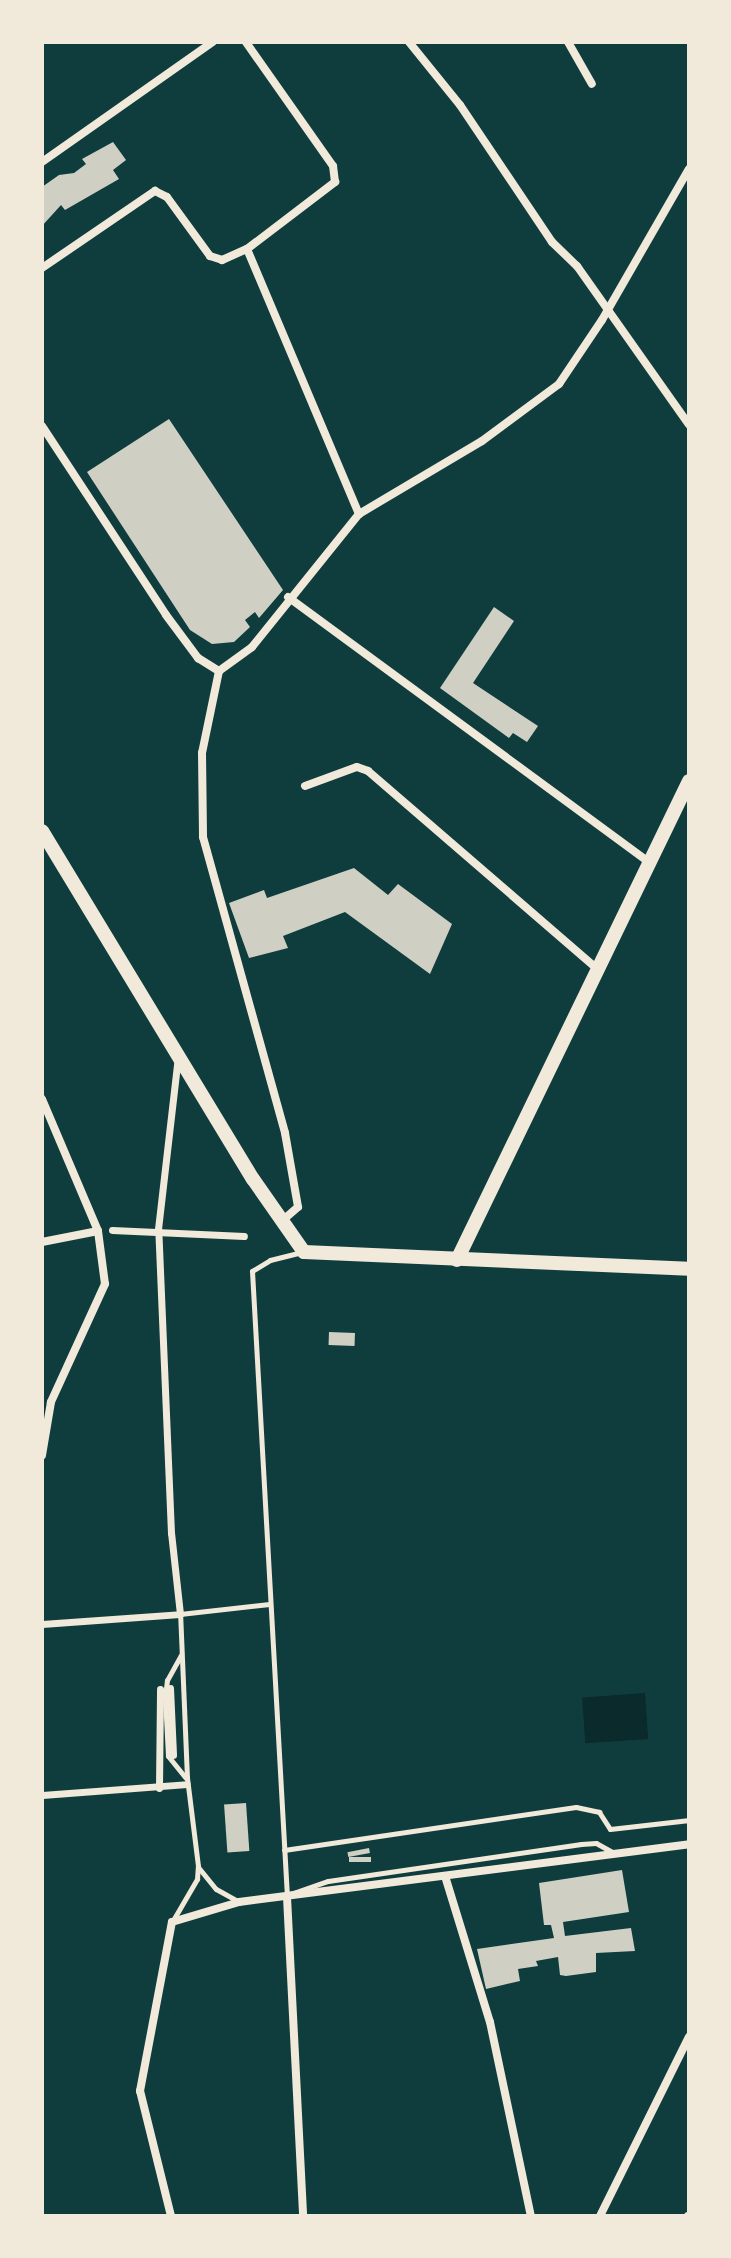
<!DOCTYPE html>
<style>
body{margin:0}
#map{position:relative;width:731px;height:2258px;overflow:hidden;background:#0f3d3e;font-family:Raleway,sans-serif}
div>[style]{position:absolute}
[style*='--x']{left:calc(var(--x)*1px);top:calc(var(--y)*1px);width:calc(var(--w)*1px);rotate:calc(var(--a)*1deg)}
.water>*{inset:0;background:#0a2a2b;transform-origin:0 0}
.building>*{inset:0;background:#cfcfc3;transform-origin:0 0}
.service>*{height:5px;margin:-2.5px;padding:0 2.5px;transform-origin:2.5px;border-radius:2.5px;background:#f1e9da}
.pedestrian>*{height:7px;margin:-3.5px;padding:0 3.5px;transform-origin:3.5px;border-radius:3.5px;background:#f1e9da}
.minor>*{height:8px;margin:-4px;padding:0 4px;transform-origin:4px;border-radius:4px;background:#f1e9da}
.secondary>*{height:14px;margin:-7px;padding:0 7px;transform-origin:7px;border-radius:7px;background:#f1e9da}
span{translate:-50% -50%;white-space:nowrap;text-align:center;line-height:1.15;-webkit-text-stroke:6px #f1e9da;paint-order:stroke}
.frame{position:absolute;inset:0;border:44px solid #f1e9da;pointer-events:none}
</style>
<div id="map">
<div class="water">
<div style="left:645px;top:1693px;width:46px;height:63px;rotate:86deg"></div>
</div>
<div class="building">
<div style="clip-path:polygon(113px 142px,126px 160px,113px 170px,119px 179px,65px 210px,61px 205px,42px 226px,42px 187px,59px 175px,74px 173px,86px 164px,82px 159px)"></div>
<div style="clip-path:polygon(169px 419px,283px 590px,259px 618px,255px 612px,245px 620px,250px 627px,234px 642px,212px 644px,190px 630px,87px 472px)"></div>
<div style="clip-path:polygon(494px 607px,514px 621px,473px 683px,538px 726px,527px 742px,513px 733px,509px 738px,440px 688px)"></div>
<div style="clip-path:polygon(354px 868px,388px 895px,398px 884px,452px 924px,430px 974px,345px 912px,283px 936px,288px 948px,249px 958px,229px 903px,264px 890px,267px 898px)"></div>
<div style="left:329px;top:1332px;width:26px;height:13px;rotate:2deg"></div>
<div style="left:246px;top:1803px;width:48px;height:22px;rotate:86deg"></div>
<div style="left:369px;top:1848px;width:5px;height:22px;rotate:79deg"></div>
<div style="left:371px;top:1857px;width:5px;height:22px;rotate:90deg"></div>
<div style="clip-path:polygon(622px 1870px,629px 1912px,563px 1922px,565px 1936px,631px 1928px,635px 1951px,596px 1953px,596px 1972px,566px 1976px,560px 1975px,558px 1957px,536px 1961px,538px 1966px,518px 1969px,520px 1981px,486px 1989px,477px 1949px,554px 1938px,551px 1925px,544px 1925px,539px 1883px)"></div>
</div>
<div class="service">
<div style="--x:181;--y:1655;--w:29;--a:119"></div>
<div style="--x:167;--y:1680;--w:17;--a:97"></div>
<div style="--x:165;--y:1697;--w:59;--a:87.1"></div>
<div style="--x:168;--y:1756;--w:28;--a:51"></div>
<div style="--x:284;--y:1850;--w:295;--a:-8.4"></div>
<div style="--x:576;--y:1807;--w:24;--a:12"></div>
<div style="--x:599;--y:1812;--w:20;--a:57"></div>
<div style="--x:610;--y:1829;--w:80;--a:-6.5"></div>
<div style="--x:198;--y:1867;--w:28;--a:51"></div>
<div style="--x:216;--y:1889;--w:25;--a:29"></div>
<div style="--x:293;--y:1893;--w:37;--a:-19"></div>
<div style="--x:328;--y:1881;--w:256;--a:-8.3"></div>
<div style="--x:581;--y:1844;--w:15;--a:-4"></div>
<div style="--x:596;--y:1843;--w:18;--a:29"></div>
<div style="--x:287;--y:1897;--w:627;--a:-93.2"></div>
<div style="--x:252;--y:1271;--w:21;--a:-31"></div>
<div style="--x:270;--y:1260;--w:34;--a:-14"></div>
<div style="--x:172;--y:1922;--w:50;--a:-59.8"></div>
<div style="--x:197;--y:1879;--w:13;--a:-86"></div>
<div style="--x:198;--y:1866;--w:89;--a:-97.1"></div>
<div style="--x:187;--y:1778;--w:164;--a:-92.4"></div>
<div style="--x:180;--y:1614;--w:90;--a:-6.4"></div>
</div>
<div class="pedestrian">
<div style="--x:112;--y:1230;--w:132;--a:2.6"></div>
<div style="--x:42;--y:1624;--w:138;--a:-4.1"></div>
<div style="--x:180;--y:1614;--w:81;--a:-96.3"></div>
<div style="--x:171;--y:1533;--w:304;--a:-92.4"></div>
<div style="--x:158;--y:1229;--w:174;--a:-83.4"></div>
<div style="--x:170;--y:1688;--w:67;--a:87.4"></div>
<div style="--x:159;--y:1788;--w:99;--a:-89.4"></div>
<div style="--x:42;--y:1795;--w:145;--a:-4.3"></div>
</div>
<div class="minor">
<div style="--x:409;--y:42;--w:81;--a:51"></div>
<div style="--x:460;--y:105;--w:165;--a:56.1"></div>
<div style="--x:552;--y:242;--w:35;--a:44"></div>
<div style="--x:577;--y:266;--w:194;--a:54.8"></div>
<div style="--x:568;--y:42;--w:48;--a:60.3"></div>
<div style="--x:42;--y:162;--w:209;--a:-35.1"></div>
<div style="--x:247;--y:249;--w:288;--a:67.1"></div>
<div style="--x:42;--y:268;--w:137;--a:-34.3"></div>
<div style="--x:155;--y:191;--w:13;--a:27"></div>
<div style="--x:167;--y:197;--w:73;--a:53.9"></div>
<div style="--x:210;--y:256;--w:13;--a:18"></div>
<div style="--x:222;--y:260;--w:27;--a:-24"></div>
<div style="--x:247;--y:249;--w:111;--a:-37.3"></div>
<div style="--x:335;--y:182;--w:16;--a:-97"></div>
<div style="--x:333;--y:166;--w:151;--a:-125.1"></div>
<div style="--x:42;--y:426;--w:226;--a:56.7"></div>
<div style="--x:166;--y:615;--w:54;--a:53.3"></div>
<div style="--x:198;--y:658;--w:25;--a:32"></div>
<div style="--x:288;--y:597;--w:448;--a:36.3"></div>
<div style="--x:219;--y:671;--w:41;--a:-36"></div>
<div style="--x:252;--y:647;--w:171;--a:-51.2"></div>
<div style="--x:359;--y:514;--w:143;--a:-30.7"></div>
<div style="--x:482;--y:441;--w:96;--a:-36.5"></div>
<div style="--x:559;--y:384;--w:77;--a:-56.1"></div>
<div style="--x:602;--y:320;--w:174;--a:-60.1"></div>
<div style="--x:219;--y:671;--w:84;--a:101.7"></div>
<div style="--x:202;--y:753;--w:84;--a:89.3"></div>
<div style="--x:203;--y:837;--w:307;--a:74.5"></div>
<div style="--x:285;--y:1133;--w:75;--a:80"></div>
<div style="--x:298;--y:1207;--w:21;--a:139"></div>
<div style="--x:305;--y:786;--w:55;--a:-20.1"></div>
<div style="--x:357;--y:767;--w:12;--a:20"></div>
<div style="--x:368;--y:771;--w:301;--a:40.8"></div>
<div style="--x:42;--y:1099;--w:143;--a:67"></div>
<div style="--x:98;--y:1231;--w:53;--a:82.5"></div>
<div style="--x:105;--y:1284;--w:130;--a:114.6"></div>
<div style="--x:51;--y:1402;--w:54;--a:99.6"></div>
<div style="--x:42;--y:1242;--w:57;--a:-11.1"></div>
<div style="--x:445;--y:1876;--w:153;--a:72.9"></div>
<div style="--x:490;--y:2022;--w:198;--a:78.1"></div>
<div style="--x:287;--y:1897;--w:319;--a:87.1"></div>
<div style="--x:171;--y:2216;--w:129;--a:-103.9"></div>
<div style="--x:140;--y:2091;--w:172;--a:-79.3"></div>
<div style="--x:172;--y:1922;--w:70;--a:-16.6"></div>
<div style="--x:239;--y:1902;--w:454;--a:-7.3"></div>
<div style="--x:600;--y:2216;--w:200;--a:-63.6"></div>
<div style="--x:688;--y:2216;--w:1;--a:0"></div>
</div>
<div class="secondary">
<div style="--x:42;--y:831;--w:407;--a:58.8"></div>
<div style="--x:253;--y:1179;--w:89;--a:55.1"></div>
<div style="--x:304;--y:1252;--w:385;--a:2.5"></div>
<div style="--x:457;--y:1260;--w:532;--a:-64.16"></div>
</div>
<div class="frame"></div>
</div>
